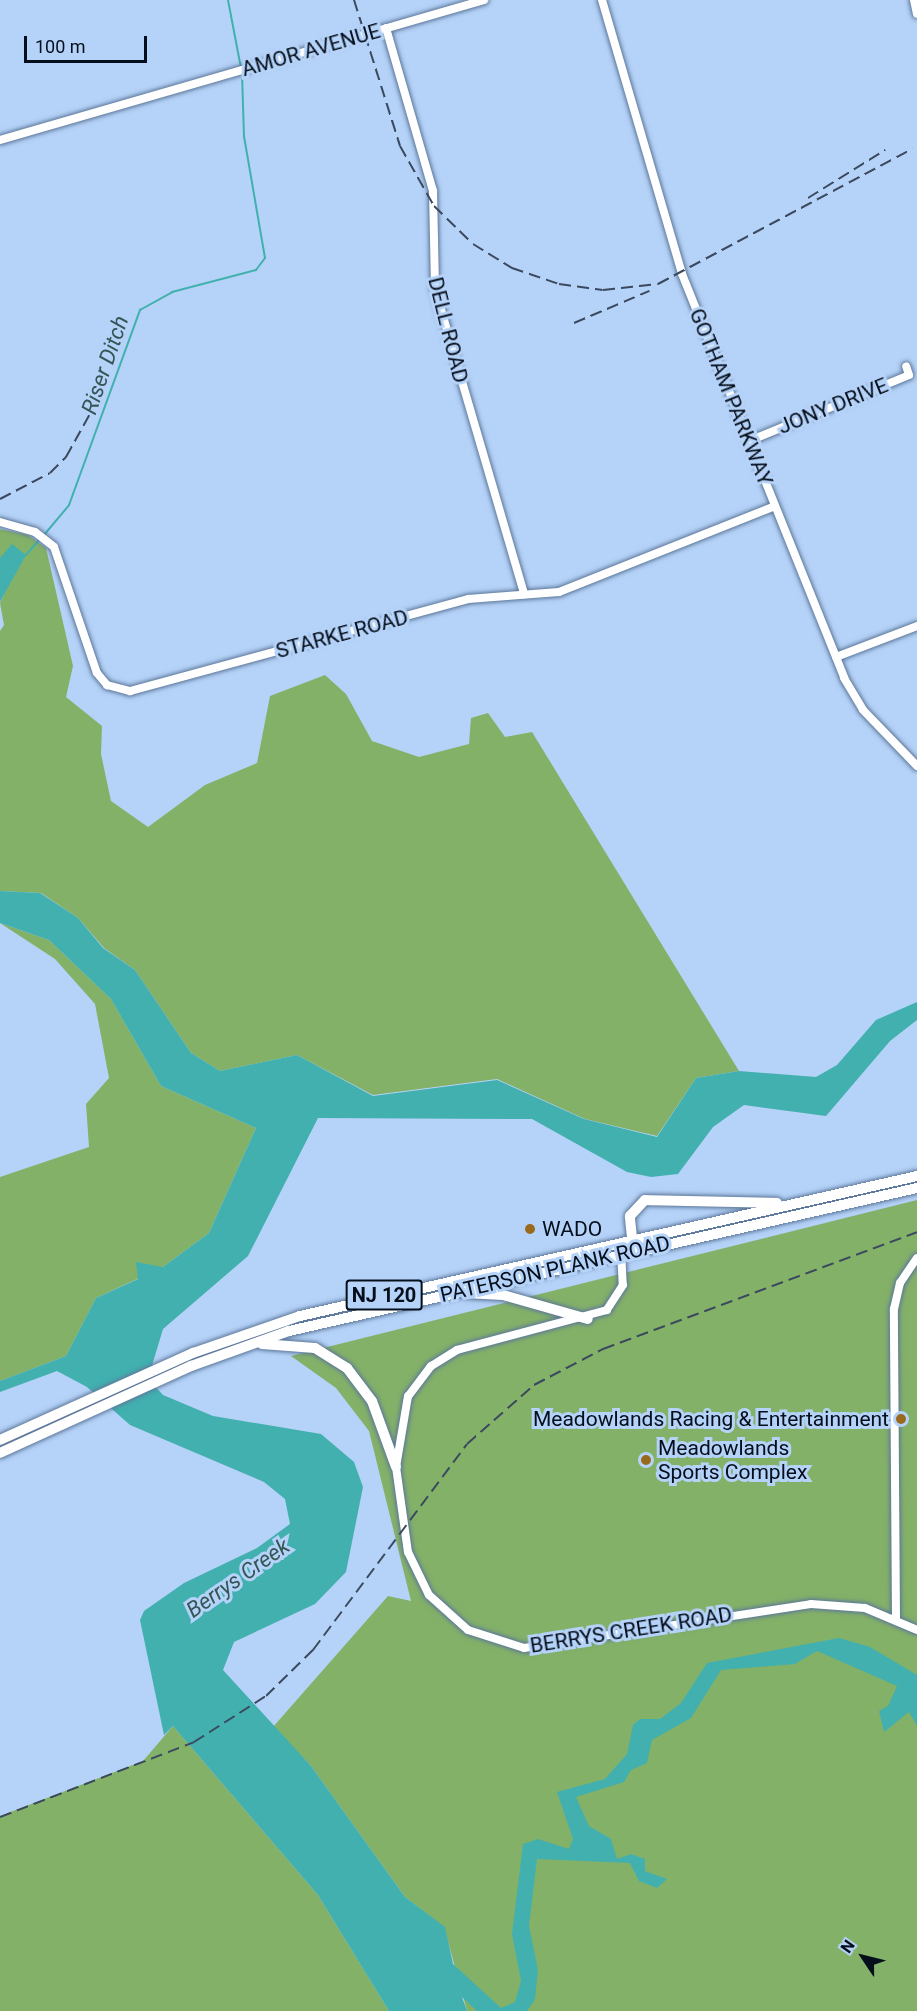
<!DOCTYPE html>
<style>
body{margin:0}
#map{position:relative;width:917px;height:2011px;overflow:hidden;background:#b5d2f8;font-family:Roboto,sans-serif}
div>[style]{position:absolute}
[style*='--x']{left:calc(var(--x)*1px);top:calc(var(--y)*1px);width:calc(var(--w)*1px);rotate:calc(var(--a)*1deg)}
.green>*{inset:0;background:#84b168}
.water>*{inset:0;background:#41b0af}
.stream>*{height:2px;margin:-1px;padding:0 1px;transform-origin:1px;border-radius:1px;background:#41b0af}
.roads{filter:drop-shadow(0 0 2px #5c7799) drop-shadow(0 0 2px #5c7799)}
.minor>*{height:8px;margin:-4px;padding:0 4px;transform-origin:4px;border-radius:4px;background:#fff}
.major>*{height:10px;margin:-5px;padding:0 5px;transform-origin:5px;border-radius:5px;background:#fff}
.rail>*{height:2px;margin-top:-1px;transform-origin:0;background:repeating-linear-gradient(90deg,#3a495d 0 12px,transparent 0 18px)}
.dots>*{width:16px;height:16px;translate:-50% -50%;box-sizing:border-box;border:3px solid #b5d2f8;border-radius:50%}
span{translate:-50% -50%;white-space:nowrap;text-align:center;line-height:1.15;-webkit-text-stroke:6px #b5d2f8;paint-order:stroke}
.shield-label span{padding:2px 4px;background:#b5d2f8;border:2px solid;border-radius:4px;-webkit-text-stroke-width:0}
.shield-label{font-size:20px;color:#050e1b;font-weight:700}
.street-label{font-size:21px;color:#050e1b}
.poi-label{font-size:21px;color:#050e1b}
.left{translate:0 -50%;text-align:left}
.right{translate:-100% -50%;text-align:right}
.water-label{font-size:22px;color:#355655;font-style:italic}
.north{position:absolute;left:833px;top:1927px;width:60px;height:60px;-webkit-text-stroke:4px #b5d2f8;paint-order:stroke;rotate:305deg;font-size:16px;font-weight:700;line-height:24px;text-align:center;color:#050e1b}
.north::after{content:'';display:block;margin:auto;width:21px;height:27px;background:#050e1b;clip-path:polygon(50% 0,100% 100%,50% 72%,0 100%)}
.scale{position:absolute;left:24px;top:36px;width:123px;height:27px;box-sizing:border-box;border:3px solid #050e1b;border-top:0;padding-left:8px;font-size:18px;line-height:21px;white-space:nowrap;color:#050e1b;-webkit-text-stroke:4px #b5d2f8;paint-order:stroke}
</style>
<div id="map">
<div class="green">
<div style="clip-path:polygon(0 529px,28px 535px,46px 548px,73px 666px,66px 697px,102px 726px,101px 754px,111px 801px,148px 827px,205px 785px,257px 763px,270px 696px,325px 675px,346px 694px,372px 741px,419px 757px,469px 744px,471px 718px,488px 713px,505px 737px,532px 732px,739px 1071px,696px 1078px,657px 1136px,585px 1119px,497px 1079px,373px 1095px,297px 1055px,220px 1071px,191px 1053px,135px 970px,104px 948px,78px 918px,41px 893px,0 891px,0 631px,4px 625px,0 603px,18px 565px,0 558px)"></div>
<div style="clip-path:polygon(0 923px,49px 940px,111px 999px,161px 1086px,256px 1128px,209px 1233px,163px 1267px,96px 1298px,66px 1356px,0 1381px,0 1177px,89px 1147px,86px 1104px,109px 1078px,95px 1004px,55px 959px)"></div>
<div style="clip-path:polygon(917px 1200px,917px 2011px,467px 2011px,444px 1927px,405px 1897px,311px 1766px,273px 1727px,388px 1596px,411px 1601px,369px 1431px,336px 1388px,291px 1356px)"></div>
<div style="clip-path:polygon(173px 1726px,318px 1895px,389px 2011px,0 2011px,0 1816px,143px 1761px)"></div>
</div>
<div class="water">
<div style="clip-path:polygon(12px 544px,26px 555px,0 602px,0 558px)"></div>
<div style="clip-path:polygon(0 891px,40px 893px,78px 918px,103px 948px,135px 970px,191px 1053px,220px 1071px,297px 1055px,373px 1096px,497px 1080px,584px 1119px,657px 1137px,696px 1078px,739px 1071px,816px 1077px,837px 1065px,876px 1020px,917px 1002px,917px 1020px,890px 1041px,826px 1116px,744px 1105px,713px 1127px,678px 1174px,651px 1177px,627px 1172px,532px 1119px,318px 1118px,248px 1256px,163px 1329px,148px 1379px,163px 1395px,213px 1416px,321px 1434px,354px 1462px,363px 1487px,346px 1572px,315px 1604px,234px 1642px,223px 1670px,311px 1766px,405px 1897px,445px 1927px,453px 1964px,501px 2008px,515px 2002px,521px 1981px,512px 1934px,523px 1844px,538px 1839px,569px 1849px,573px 1839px,557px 1792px,605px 1779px,627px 1754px,633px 1725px,640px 1719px,660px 1719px,681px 1703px,707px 1663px,839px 1638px,870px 1647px,917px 1675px,917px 1726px,909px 1712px,884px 1732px,879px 1711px,888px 1706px,897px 1686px,817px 1651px,795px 1664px,721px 1670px,691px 1718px,652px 1740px,647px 1763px,631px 1770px,624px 1782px,576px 1797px,589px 1826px,611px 1839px,617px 1859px,631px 1854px,645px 1859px,645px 1871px,667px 1879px,657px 1888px,639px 1881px,630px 1863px,537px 1859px,529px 1926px,538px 1970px,535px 1999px,527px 2011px,477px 2011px,462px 1997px,467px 2011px,389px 2011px,318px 1895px,173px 1726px,164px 1735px,140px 1620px,144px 1611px,184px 1583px,257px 1548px,290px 1524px,285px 1499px,264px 1482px,130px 1425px,87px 1387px,57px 1371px,0 1392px,0 1381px,66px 1356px,96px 1298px,138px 1279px,136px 1262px,163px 1267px,209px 1233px,256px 1128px,161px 1086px,111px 999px,49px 940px,0 923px)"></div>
</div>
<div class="stream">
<div style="--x:228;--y:0;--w:69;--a:79.2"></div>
<div style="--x:44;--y:535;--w:39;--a:-50"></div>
<div style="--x:69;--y:505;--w:208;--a:-70"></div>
<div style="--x:140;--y:310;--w:37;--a:-29"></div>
<div style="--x:172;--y:292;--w:87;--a:-14.7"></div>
<div style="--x:256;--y:270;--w:15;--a:-53"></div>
<div style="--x:265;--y:258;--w:123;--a:-99.8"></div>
<div style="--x:244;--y:137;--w:63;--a:-91.8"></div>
<div style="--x:26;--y:555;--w:21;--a:-49"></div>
</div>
<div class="roads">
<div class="minor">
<div style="--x:602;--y:0;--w:285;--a:73.7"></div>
<div style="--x:682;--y:274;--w:435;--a:68.1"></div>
<div style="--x:844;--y:678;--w:37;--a:59"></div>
<div style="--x:863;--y:710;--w:78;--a:46"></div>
<div style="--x:914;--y:0;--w:14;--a:78"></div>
<div style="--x:386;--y:28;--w:170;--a:73.9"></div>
<div style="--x:433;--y:191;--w:98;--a:88.8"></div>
<div style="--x:435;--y:289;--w:318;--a:73.7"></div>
<div style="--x:0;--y:140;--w:504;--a:-16.13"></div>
<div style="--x:749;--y:441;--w:173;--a:-22.4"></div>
<div style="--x:909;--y:375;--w:9;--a:-108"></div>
<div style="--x:0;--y:522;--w:36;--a:16"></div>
<div style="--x:35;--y:532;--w:24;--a:38"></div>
<div style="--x:54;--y:547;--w:133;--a:71.2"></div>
<div style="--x:97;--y:673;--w:16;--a:50"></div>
<div style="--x:107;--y:685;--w:24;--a:15"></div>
<div style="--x:130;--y:691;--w:350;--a:-15.2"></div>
<div style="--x:468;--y:599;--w:91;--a:-4.4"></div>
<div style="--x:559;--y:592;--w:232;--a:-21.7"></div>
<div style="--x:836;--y:657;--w:87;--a:-20.9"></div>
<div style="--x:621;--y:1251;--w:34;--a:87"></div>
<div style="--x:623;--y:1285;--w:30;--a:123"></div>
<div style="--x:607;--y:1310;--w:155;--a:165.1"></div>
<div style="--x:457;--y:1350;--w:31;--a:148"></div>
<div style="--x:431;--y:1366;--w:38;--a:127"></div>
<div style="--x:408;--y:1396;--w:72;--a:99.6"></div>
<div style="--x:396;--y:1467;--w:86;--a:82"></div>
<div style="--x:408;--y:1552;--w:48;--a:64"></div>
<div style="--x:429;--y:1595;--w:52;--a:41.9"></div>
<div style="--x:468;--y:1630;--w:59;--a:17.8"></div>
<div style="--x:524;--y:1648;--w:290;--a:-8.7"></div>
<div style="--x:811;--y:1604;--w:54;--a:4.2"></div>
<div style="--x:865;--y:1608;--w:56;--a:22.9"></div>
<div style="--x:896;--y:1619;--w:310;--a:-90.4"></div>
<div style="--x:894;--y:1309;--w:27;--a:-77"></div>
<div style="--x:900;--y:1283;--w:30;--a:-56"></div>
</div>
<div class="major">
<div style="--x:633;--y:1247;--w:31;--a:-96"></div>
<div style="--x:630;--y:1216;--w:22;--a:-47"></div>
<div style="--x:645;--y:1200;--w:132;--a:1.3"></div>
<div style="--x:466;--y:1293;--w:37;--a:3"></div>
<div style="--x:503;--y:1295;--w:88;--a:15.8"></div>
<div style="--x:262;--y:1344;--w:53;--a:4.3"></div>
<div style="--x:315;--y:1348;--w:38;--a:32"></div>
<div style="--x:347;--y:1368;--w:41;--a:52.9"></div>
<div style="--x:372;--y:1401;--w:70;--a:70"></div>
<div style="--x:0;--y:1440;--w:212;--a:-24.3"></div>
<div style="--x:193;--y:1353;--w:113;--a:-19.1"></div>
<div style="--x:300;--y:1316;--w:633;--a:-12.78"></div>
<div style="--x:0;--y:1453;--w:210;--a:-24.5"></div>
<div style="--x:191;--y:1366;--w:104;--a:-19.7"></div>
<div style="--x:289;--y:1331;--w:644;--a:-12.83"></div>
</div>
</div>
<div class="rail">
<div style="--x:354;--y:0;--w:153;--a:72.5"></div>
<div style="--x:400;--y:146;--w:69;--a:60.5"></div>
<div style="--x:434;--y:206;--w:54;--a:44.3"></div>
<div style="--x:473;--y:244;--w:46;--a:31.6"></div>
<div style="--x:512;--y:268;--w:50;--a:18.8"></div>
<div style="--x:559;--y:284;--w:44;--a:7.8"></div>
<div style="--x:603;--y:290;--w:55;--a:-6.2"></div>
<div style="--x:658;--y:284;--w:288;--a:-28"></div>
<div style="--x:808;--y:198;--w:91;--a:-31.9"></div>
<div style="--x:574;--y:323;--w:82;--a:-23.1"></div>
<div style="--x:0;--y:499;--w:56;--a:-27.5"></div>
<div style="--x:50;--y:473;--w:23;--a:-45"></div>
<div style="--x:66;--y:457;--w:60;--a:-60.9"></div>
<div style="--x:0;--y:1817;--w:208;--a:-21.1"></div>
<div style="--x:194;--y:1742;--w:85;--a:-32.6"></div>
<div style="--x:266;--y:1696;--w:66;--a:-44.4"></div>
<div style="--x:313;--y:1650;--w:257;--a:-53.2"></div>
<div style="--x:467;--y:1444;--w:89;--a:-41.4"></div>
<div style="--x:534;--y:1385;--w:78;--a:-27.6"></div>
<div style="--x:603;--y:1349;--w:335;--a:-20.4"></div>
</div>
<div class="dots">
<div style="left:530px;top:1229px;background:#9a6a1c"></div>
<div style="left:901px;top:1419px;background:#9a6a1c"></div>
<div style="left:646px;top:1460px;background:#9a6a1c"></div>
</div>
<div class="shield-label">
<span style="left:384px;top:1295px">NJ 120</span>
</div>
<div class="street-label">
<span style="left:311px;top:50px;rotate:-16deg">AMOR AVENUE</span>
<span style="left:448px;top:330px;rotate:76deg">DELL ROAD</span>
<span style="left:731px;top:397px;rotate:68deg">GOTHAM PARKWAY</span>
<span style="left:833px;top:406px;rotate:-22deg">JONY DRIVE</span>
<span style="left:342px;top:634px;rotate:-15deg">STARKE ROAD</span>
<span style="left:555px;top:1269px;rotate:-13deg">PATERSON PLANK ROAD</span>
<span style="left:631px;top:1630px;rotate:-9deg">BERRYS CREEK ROAD</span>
</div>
<div class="poi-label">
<span class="left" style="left:542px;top:1229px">WADO</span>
<span class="right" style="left:889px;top:1419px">Meadowlands Racing &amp; Entertainment</span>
<span class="left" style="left:658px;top:1460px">Meadowlands<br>Sports Complex</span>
</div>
<div class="water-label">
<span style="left:105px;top:365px;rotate:-71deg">Riser Ditch</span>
<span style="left:238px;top:1578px;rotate:-35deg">Berrys Creek</span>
</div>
<div class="north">N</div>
<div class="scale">100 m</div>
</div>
